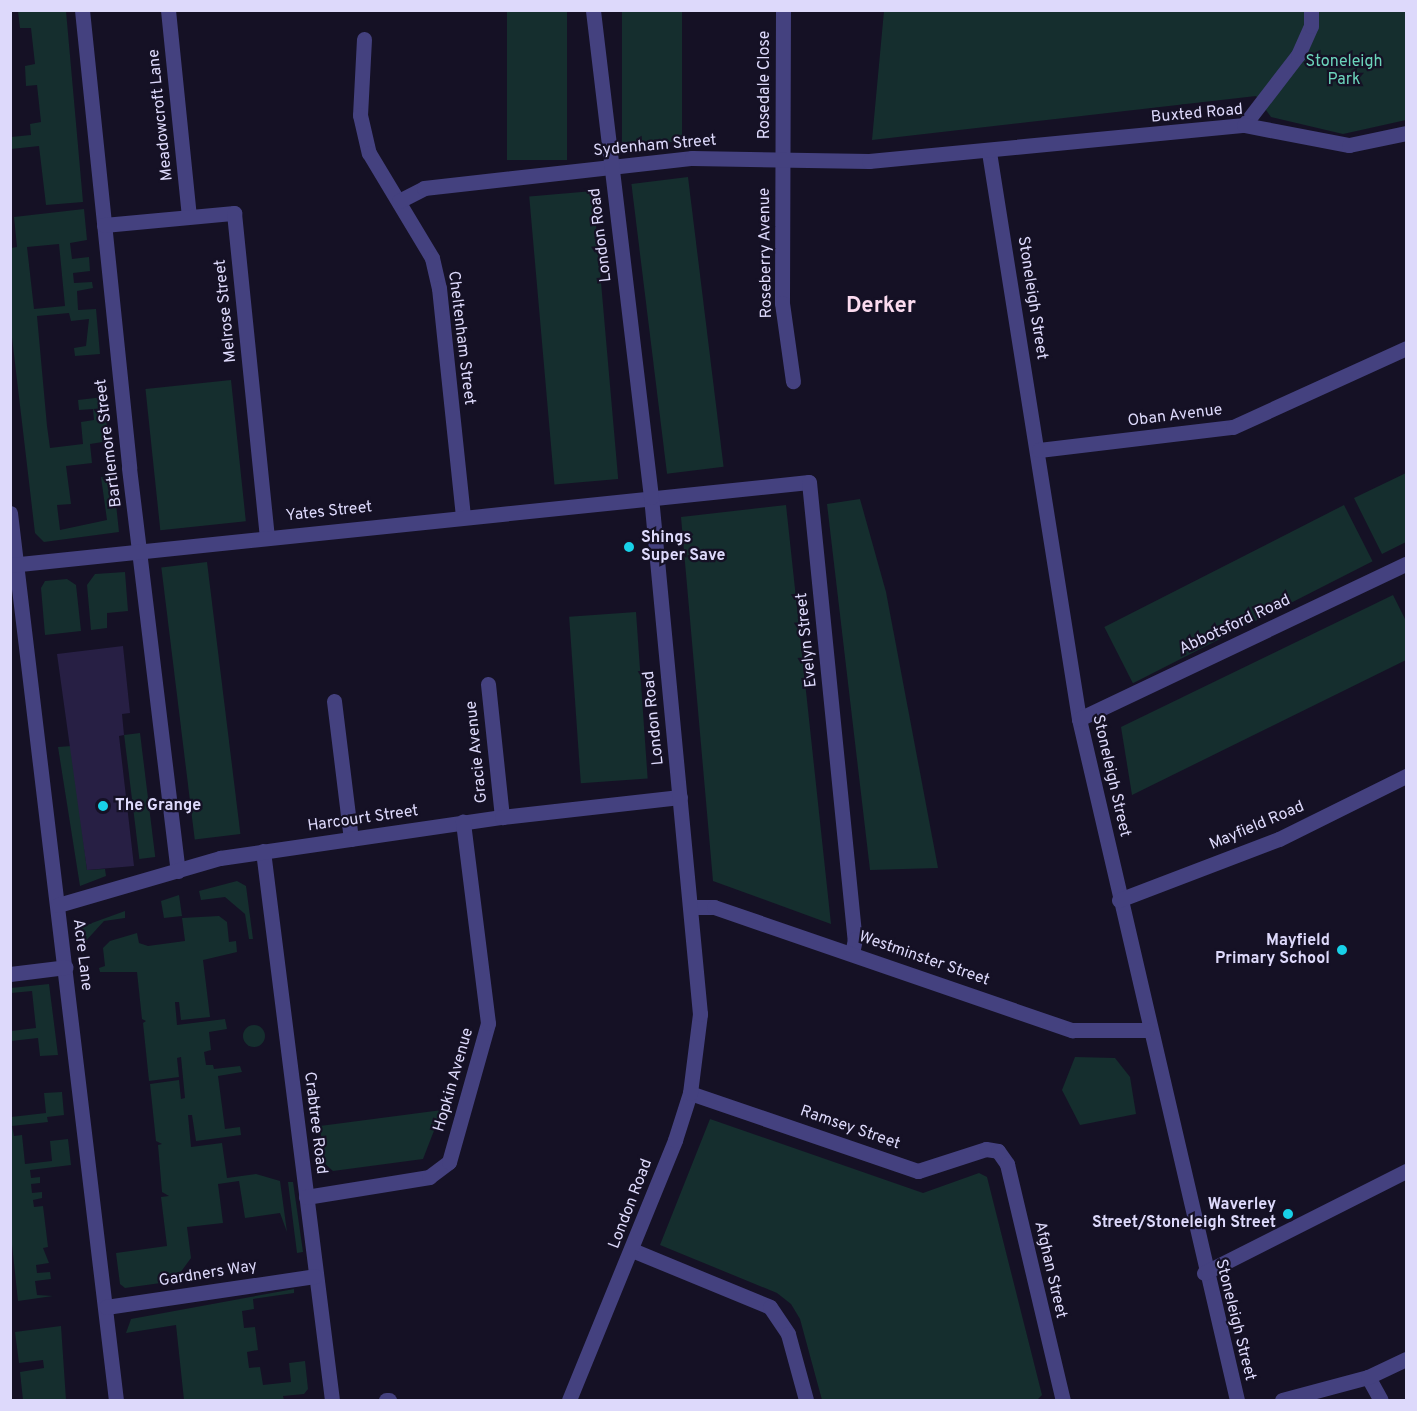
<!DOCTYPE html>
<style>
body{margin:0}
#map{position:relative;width:1417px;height:1411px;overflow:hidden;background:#151125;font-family:Overpass,sans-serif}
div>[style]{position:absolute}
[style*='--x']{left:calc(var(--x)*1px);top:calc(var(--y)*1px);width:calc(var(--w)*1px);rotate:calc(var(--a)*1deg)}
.green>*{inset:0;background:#152e2e;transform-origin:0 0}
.round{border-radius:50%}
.building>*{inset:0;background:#271f44}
.pedestrian>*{height:15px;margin:-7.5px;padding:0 7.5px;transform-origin:7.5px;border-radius:7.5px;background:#44417f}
.minor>*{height:15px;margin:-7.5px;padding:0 7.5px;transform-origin:7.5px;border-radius:7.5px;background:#44417f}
.dots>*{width:16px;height:16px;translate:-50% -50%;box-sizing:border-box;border:3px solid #151125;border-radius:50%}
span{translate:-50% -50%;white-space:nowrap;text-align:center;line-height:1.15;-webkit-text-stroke:4.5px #151125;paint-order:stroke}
.park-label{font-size:16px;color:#6cd5bc}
.street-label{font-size:16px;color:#ddd9fb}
.poi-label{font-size:16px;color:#ddd9fb;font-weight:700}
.left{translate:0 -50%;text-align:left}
.right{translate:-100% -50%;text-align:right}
.district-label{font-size:22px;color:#fbdbef;font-weight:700}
.frame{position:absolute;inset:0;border:12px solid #ddd9fb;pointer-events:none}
</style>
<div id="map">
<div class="green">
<div style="clip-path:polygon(18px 11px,66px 11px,83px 202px,46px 205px,39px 146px,11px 149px,11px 137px,31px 135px,30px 124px,41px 122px,37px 85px,26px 86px,25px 66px,35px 64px,31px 28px,20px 28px)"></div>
<div style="left:507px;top:11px;width:60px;height:149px"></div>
<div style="left:622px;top:11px;width:60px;height:131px"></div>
<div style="clip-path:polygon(884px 11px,1406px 11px,1406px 120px,1343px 134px,1271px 117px,1256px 96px,872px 140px)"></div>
<div style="left:688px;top:177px;width:292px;height:57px;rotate:83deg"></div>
<div style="left:593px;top:191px;width:289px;height:64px;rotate:85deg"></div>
<div style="clip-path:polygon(evenodd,84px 209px,87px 240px,70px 243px,72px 259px,89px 257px,90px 271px,73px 273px,74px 283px,92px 282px,93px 288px,77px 291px,78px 310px,96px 309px,100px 354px,75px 356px,74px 348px,86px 346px,89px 319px,71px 321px,69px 313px,37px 316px,47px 426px,50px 448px,83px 444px,81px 422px,94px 420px,93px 409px,79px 410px,78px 400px,104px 397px,109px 441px,90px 444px,92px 463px,66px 466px,71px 504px,57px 505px,60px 530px,107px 520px,101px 477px,113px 476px,119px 532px,44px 542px,35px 533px,11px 329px,11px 248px,17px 247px,14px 217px,84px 209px,59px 244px,65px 306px,34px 309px,27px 247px,59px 244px)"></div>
<div style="left:231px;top:380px;width:142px;height:86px;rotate:84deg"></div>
<div style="clip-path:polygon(1406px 473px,1406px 542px,1382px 554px,1354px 498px)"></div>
<div style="clip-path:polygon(860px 499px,886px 592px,938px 868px,870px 870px,827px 504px)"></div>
<div style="clip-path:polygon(786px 505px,831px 924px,713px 881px,681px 517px)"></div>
<div style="left:1344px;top:505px;width:63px;height:269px;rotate:63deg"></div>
<div style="left:207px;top:562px;width:274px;height:46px;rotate:83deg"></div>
<div style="clip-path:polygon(125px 572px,128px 611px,107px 613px,107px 628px,91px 630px,87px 585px,95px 574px)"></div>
<div style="clip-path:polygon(67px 579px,76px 585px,81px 631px,45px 635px,41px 588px,45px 581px)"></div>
<div style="clip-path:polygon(1393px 595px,1406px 621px,1406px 660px,1132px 795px,1121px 727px)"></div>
<div style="left:636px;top:612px;width:167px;height:67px;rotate:86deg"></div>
<div style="left:140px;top:733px;width:125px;height:16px;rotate:83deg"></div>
<div style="clip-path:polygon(72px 746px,87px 870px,105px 869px,106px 876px,80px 886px,58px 747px)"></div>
<div style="clip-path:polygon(237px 881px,246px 886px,253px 939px,249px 939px,245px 914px,225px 897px,201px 900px,199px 891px)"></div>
<div style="clip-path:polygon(179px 895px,182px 916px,164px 918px,161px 901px)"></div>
<div style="clip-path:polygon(125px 911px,125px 918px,104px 921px,83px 944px,84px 969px,81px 927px)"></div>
<div style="clip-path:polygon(219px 916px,227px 922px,229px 942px,236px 941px,237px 952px,203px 960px,210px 1017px,181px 1020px,179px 1002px,175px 1002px,177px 1025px,225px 1019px,227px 1029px,209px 1032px,211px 1050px,204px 1052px,206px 1065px,213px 1065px,214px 1069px,240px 1066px,242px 1072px,218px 1076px,225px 1129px,240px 1127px,241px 1135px,196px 1141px,192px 1115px,188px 1115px,191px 1147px,222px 1143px,227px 1178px,256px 1174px,280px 1181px,287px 1232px,280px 1213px,245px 1218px,239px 1181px,218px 1184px,223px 1223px,187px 1227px,191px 1258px,180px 1273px,182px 1280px,125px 1288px,120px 1284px,116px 1253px,167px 1246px,161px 1197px,169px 1196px,162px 1192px,158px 1145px,162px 1144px,156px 1141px,150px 1084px,179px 1080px,181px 1099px,185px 1098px,181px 1057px,177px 1058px,179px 1077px,149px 1081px,143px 1023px,146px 1021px,142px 1019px,137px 972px,100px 972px,99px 968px,105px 966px,103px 948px,110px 941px,137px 933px,139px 943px,148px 946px,185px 941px,182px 918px)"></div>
<div style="clip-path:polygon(49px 984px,58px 1055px,40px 1056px,38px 1038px,11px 1041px,11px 1031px,36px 1028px,32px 991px,11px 993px,11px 988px)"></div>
<div class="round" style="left:243px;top:1025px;width:22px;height:22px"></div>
<div style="clip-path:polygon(1075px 1057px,1115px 1058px,1130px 1077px,1136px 1114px,1080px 1125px,1062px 1090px)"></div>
<div style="clip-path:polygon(62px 1092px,64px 1115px,47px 1117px,48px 1122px,12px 1126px,14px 1136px,22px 1135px,25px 1164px,52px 1161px,50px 1141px,68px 1139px,71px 1165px,30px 1170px,31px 1178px,40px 1177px,40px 1183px,31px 1184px,32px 1193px,42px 1192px,42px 1198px,33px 1200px,34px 1207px,43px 1206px,48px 1247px,43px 1248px,49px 1263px,36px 1265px,37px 1273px,50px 1272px,51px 1279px,35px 1281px,37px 1295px,53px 1296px,18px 1301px,10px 1226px,11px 1117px,46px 1113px,44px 1093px)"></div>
<div style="clip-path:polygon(442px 1110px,423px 1159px,333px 1171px,324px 1163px,320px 1126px)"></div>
<div style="clip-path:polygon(710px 1119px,923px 1193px,979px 1173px,987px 1177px,1042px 1395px,1037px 1400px,822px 1400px,800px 1319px,791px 1304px,777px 1293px,660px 1245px)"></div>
<div style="clip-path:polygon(288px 1182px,293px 1182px,303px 1252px,297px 1253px)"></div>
<div style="clip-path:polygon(294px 1289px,294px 1293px,253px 1299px,254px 1309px,242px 1311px,244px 1328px,255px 1327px,258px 1350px,247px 1352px,249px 1368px,260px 1367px,263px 1385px,291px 1382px,289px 1363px,305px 1361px,308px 1389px,304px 1394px,283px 1396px,284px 1400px,184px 1400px,176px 1325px,126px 1333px,131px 1319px)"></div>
<div style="clip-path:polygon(61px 1326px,66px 1400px,23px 1400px,20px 1372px,44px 1368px,43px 1360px,19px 1363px,15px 1332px)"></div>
</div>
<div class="building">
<div style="clip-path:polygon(123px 646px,130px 713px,122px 714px,124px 735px,119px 736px,134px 866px,87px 870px,57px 654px)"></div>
</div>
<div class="pedestrian">
<div style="--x:1244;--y:125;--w:88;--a:-52.4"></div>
<div style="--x:1298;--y:55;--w:32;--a:-66"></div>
<div style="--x:1311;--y:26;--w:16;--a:-90"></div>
</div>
<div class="minor">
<div style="--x:82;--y:10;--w:460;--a:84.1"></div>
<div style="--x:129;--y:468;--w:406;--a:83.1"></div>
<div style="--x:168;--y:10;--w:207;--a:84.2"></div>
<div style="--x:783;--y:10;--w:293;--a:90.2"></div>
<div style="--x:782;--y:303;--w:79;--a:82"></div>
<div style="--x:364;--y:39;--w:76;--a:93"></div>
<div style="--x:360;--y:115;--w:39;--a:77"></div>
<div style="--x:369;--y:153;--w:122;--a:59"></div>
<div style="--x:432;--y:258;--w:31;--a:77"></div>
<div style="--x:439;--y:288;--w:229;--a:84"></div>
<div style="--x:989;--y:152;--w:574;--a:80.98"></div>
<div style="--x:1079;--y:719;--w:699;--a:76.94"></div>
<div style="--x:399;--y:201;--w:28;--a:-27"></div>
<div style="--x:424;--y:188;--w:270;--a:-6.4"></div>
<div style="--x:692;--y:158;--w:177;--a:1"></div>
<div style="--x:869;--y:161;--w:377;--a:-5.5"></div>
<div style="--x:1244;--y:125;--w:107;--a:10.8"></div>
<div style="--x:1349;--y:145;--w:58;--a:-11.9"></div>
<div style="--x:104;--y:225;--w:131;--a:-5.3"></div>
<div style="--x:234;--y:213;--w:325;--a:84.2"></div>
<div style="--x:1039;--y:450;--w:195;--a:-6.8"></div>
<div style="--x:1233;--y:427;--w:190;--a:-24.5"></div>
<div style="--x:10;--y:513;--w:893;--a:83.19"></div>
<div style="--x:10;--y:565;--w:803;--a:-5.93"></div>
<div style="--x:809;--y:482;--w:459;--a:84.3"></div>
<div style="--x:855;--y:939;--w:14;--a:102"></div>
<div style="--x:488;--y:684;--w:134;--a:84"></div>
<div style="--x:334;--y:701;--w:139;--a:83"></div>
<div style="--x:1079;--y:719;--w:362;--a:-25.4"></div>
<div style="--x:263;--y:851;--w:553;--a:82.84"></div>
<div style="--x:1119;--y:900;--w:171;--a:-20.9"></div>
<div style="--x:1279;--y:839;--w:142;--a:-26.4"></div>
<div style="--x:58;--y:905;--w:169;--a:-16.2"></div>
<div style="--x:220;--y:858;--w:285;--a:-8.3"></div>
<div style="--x:502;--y:817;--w:179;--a:-6.4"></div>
<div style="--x:691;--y:907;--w:23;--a:0"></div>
<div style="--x:714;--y:907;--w:379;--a:19"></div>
<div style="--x:1072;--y:1030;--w:75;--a:0"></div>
<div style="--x:10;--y:974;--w:56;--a:-7.1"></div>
<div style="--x:690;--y:1093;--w:241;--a:18.9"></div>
<div style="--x:918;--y:1171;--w:71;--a:-17.9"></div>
<div style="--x:986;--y:1149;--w:12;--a:9"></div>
<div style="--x:998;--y:1151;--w:16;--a:55"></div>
<div style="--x:1007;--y:1164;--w:243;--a:76.7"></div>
<div style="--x:306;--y:1197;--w:125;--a:-9.2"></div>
<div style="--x:429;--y:1177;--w:25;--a:-37"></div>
<div style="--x:449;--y:1162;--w:144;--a:-74.3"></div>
<div style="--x:488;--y:1023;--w:203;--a:-97.1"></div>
<div style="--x:632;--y:1250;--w:149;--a:22.4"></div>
<div style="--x:770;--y:1307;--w:32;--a:56"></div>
<div style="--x:788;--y:1334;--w:68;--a:74.7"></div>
<div style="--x:1204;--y:1273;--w:226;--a:-26.8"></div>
<div style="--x:106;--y:1307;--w:211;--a:-8.4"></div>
<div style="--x:1368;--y:1377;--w:26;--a:61"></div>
<div style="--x:386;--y:1400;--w:3;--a:0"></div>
<div style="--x:569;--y:1400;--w:281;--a:-67.8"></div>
<div style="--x:675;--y:1140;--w:49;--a:-72.3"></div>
<div style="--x:690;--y:1093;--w:80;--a:-82.8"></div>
<div style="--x:700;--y:1014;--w:519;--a:-95.41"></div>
<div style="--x:651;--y:497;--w:490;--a:-96.8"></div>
<div style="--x:1282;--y:1400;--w:89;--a:-15"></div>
<div style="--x:1368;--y:1377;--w:42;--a:-25.3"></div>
</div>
<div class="dots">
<div style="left:629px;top:547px;background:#18d1e8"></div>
<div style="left:103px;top:806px;background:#18d1e8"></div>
<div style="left:1342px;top:950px;background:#18d1e8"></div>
<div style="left:1288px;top:1214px;background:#18d1e8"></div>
</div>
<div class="park-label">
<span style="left:1344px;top:71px">Stoneleigh<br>Park</span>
</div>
<div class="street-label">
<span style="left:765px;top:85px;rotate:-90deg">Rosedale Close</span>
<span style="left:1197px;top:114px;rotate:-5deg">Buxted Road</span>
<span style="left:161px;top:115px;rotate:-96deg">Meadowcroft Lane</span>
<span style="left:655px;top:146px;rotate:-5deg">Sydenham Street</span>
<span style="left:601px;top:235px;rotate:-97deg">London Road</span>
<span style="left:766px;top:253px;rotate:-91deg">Roseberry Avenue</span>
<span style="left:1032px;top:298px;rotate:81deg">Stoneleigh Street</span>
<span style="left:226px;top:311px;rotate:-96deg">Melrose Street</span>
<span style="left:461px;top:338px;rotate:83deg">Cheltenham Street</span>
<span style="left:1175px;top:416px;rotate:-7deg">Oban Avenue</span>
<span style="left:109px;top:443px;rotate:-97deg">Bartlemore Street</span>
<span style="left:329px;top:512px;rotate:-6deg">Yates Street</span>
<span style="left:1235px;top:625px;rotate:-25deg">Abbotsford Road</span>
<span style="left:807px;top:640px;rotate:-96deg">Evelyn Street</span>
<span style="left:654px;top:718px;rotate:-96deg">London Road</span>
<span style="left:477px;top:752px;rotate:-96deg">Gracie Avenue</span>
<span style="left:1111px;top:776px;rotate:77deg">Stoneleigh Street</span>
<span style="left:363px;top:819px;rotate:-8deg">Harcourt Street</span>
<span style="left:1257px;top:826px;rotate:-23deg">Mayfield Road</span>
<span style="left:82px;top:955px;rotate:83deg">Acre Lane</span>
<span style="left:924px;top:959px;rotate:19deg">Westminster Street</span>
<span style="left:454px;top:1080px;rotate:-74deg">Hopkin Avenue</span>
<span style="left:315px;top:1123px;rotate:83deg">Crabtree Road</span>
<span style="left:850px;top:1128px;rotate:19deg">Ramsey Street</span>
<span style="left:631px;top:1204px;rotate:-69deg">London Road</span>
<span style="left:1050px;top:1270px;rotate:77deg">Afghan Street</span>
<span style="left:208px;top:1274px;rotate:-9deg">Gardners Way</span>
<span style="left:1235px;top:1320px;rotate:76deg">Stoneleigh Street</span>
</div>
<div class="poi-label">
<span class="left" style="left:641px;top:547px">Shings<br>Super Save</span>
<span class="left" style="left:115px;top:806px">The Grange</span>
<span class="right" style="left:1330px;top:950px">Mayfield<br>Primary School</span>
<span class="right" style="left:1276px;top:1214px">Waverley<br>Street/Stoneleigh Street</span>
</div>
<div class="district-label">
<span style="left:881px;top:307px">Derker</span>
</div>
<div class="frame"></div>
</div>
